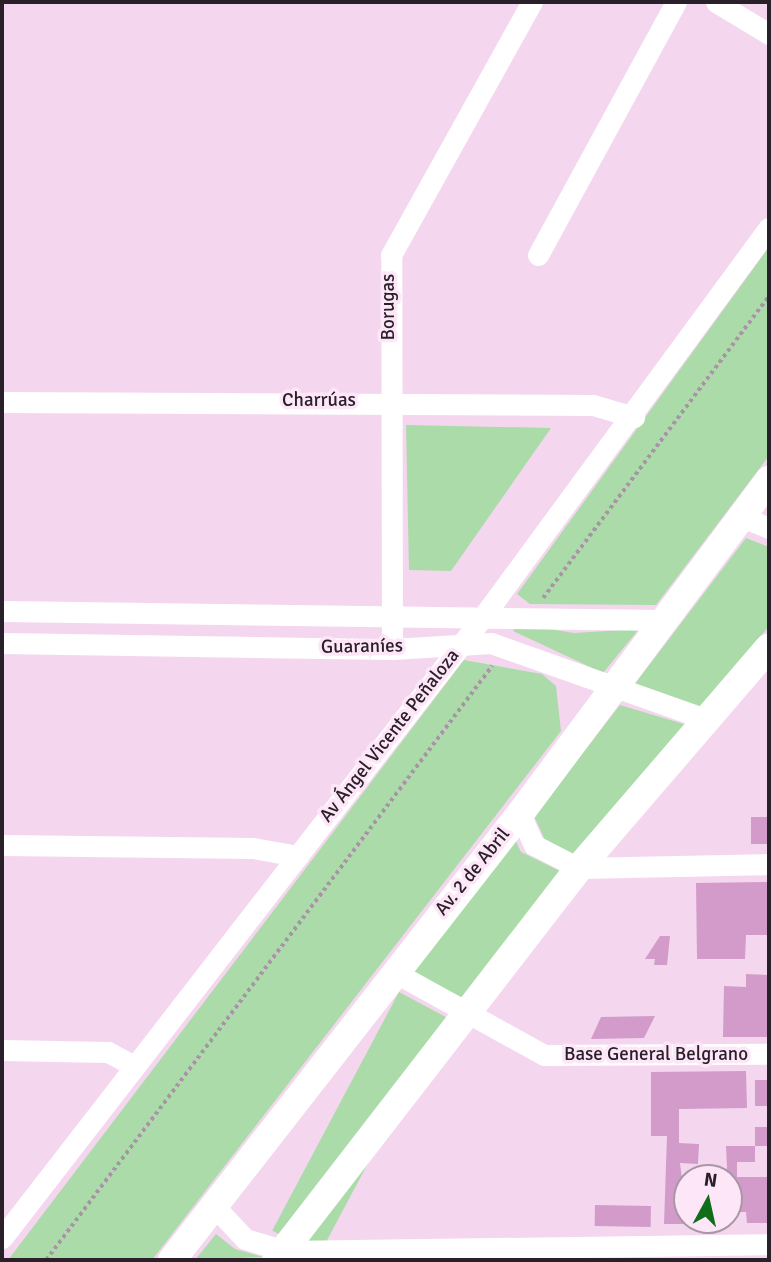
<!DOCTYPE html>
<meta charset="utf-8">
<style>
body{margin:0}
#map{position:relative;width:771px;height:1262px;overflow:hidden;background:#f4d7ef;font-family:Signika,sans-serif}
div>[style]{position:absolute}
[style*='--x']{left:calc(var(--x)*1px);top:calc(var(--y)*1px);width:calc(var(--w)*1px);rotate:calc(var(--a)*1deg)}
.green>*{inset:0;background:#aadba9;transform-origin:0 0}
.building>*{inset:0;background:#d29bc9;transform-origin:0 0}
.path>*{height:3.5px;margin-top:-1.75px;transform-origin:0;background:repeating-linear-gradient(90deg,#a993a6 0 3.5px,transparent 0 7px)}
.minor>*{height:21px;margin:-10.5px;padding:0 10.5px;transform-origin:10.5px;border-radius:10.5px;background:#fff}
.major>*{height:28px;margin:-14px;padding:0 14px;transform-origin:14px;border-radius:14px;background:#fff}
span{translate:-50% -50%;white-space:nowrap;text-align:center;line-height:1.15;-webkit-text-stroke:7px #fee6f9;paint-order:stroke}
.street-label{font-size:19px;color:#2a2029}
.frame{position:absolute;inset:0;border:4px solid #2a2029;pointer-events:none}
.north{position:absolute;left:673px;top:1164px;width:70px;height:70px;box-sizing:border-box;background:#fee6f9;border:2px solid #a997a6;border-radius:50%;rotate:8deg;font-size:19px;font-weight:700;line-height:28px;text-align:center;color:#2a2029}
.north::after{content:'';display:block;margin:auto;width:24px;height:32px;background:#106e1b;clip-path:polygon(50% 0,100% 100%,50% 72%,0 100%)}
</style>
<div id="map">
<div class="green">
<div style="clip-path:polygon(769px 247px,769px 456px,656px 605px,530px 604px,517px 594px)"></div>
<div style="clip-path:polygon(406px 425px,551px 428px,451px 571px,409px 570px)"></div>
<div style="clip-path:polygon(746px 538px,769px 547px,769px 626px,703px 708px,634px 685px)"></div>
<div style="clip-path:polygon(518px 624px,574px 633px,639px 629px,603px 673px,513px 631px)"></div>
<div style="clip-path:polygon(464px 660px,542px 674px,556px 686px,561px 731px,152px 1260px,8px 1260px)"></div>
<div style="clip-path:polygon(620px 705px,687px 725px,575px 859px,546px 842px,534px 816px)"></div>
<div style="clip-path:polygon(514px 837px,521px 852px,562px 872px,463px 998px,412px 972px)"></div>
<div style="left:399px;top:992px;width:53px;height:270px;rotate:28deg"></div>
<div style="clip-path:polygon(216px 1234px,235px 1249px,263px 1257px,195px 1260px)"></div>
</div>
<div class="building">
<div style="left:769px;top:817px;width:27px;height:18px;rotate:90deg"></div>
<div style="clip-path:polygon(769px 882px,769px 935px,746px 935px,745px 959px,697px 959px,696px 883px)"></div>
<div style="clip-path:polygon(660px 936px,670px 936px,667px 965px,654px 965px,655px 959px,645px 959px)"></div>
<div style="clip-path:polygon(746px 974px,769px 975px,769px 1037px,723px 1037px,724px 986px,746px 987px)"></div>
<div style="clip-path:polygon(655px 1016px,644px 1038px,591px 1039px,601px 1017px)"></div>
<div style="clip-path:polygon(746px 1071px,747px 1108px,679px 1109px,679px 1143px,699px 1144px,698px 1164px,680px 1163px,687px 1220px,696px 1224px,664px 1224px,667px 1136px,651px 1136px,651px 1072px)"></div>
<div style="left:755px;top:1080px;width:14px;height:26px"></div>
<div style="left:755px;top:1127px;width:14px;height:19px"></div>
<div style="clip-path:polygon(726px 1146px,755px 1146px,755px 1162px,737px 1162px,737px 1177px,769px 1177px,769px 1223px,747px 1223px,746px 1212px,729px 1212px)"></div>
<div style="left:595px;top:1205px;width:56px;height:21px;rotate:1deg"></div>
</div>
<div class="path">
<div style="--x:543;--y:598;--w:377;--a:-53.2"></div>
<div style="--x:46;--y:1260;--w:743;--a:-53.1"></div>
</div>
<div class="minor">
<div style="--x:716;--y:2;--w:62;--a:31.1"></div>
<div style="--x:538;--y:255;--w:288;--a:-61.4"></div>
<div style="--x:2;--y:402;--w:591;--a:0.29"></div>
<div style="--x:593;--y:405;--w:43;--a:16.3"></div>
<div style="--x:742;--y:517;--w:29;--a:22"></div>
<div style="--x:2;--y:611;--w:662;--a:0.78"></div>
<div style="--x:2;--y:643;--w:390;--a:0.9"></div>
<div style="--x:392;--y:649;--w:99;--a:-3.5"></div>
<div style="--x:491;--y:643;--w:231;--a:19.5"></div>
<div style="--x:392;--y:649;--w:394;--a:-90.1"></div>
<div style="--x:391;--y:255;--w:290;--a:-60.9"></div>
<div style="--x:520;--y:814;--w:34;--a:66"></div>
<div style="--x:534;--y:845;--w:51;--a:27.1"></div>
<div style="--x:579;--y:868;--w:190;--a:-1.2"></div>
<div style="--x:2;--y:845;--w:251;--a:0.7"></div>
<div style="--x:253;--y:848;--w:46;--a:10.1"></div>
<div style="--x:396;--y:973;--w:169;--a:29"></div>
<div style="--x:544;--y:1055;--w:225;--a:-0.3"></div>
<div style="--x:2;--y:1050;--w:106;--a:1.1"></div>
<div style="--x:108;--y:1052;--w:27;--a:28"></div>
<div style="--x:214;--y:1206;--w:45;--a:46.8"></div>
<div style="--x:245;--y:1239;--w:42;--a:16.7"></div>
<div style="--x:285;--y:1251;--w:484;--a:-0.8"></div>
<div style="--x:2;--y:1238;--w:789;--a:-52.26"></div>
<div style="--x:485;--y:614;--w:479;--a:-53.7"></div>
</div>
<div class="major">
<div style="--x:172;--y:1260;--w:566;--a:-52.04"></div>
<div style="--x:520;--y:814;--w:417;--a:-53.3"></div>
<div style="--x:276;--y:1260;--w:495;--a:-52.3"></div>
<div style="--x:579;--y:868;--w:291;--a:-49.3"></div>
</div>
<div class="street-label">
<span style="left:389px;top:307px;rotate:-90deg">Borugas</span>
<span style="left:319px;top:401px">Charrúas</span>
<span style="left:362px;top:647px;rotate:-1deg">Guaraníes</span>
<span style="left:390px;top:736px;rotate:-52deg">Av Ángel Vicente Peñaloza</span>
<span style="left:473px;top:872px;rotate:-51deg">Av. 2 de Abril</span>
<span style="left:656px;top:1055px">Base General Belgrano</span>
</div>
<div class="frame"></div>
<div class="north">N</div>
</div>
